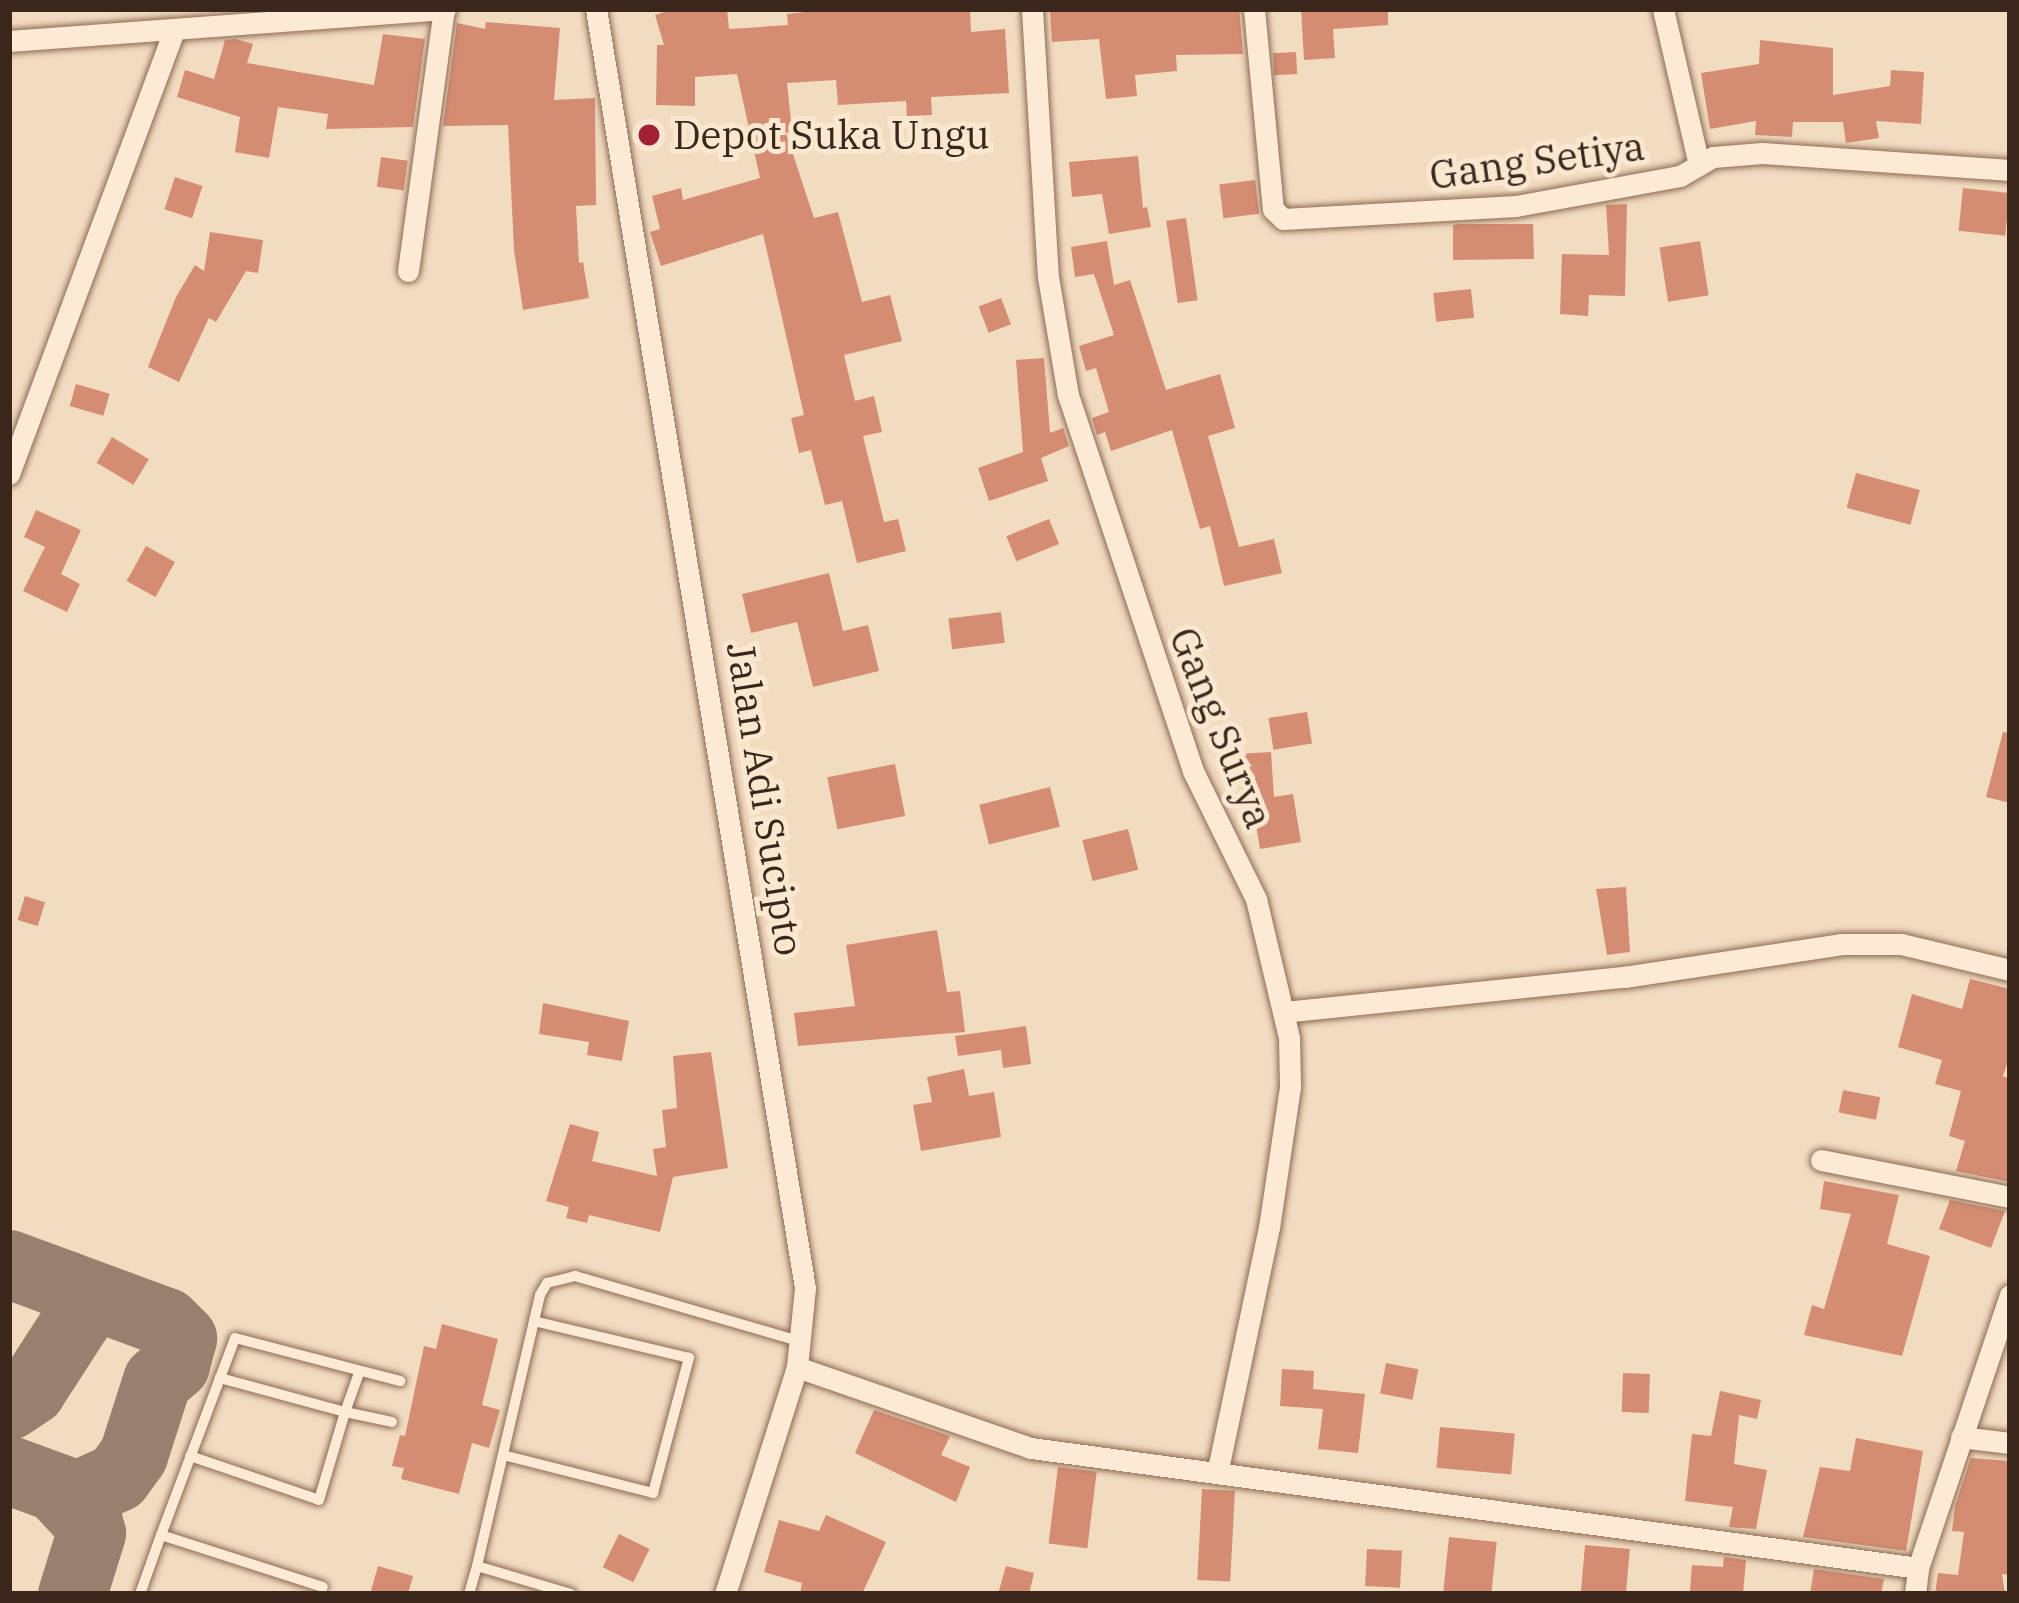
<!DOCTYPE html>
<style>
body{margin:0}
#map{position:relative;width:2019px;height:1603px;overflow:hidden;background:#f2dcc0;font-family:"IBM Plex Serif",serif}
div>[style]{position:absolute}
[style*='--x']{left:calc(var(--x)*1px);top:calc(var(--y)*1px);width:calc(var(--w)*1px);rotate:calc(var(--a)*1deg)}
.taxiway>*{height:69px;margin:-34.5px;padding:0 34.5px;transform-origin:34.5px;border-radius:34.5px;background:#96816e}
.building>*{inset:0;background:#d48d72;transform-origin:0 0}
.roads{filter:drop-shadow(0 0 3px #8d6b56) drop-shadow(0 0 3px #8d6b56)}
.lane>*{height:10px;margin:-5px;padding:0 5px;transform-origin:5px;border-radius:5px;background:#fcead4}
.street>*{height:21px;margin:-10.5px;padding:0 10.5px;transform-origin:10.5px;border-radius:10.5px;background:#fcead4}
.dots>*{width:33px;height:33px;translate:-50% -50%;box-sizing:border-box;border:6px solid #f9e7d0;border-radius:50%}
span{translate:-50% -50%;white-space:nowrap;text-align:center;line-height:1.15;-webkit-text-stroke:10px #f9e7d0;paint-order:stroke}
.poi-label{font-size:39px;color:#3b261c}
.left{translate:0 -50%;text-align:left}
.street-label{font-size:39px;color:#3b261c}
.frame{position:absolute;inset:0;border:12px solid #3b261c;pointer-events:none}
</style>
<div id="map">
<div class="taxiway">
<div style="--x:9;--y:1264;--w:167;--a:20.3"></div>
<div style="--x:166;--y:1322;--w:23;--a:45"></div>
<div style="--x:182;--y:1338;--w:28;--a:105"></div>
<div style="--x:175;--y:1365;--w:23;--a:140"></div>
<div style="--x:157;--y:1380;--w:79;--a:107.7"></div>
<div style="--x:133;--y:1455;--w:27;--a:126"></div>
<div style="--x:117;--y:1477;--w:44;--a:155.8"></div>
<div style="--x:77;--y:1495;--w:72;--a:-159.8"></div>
<div style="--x:9;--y:1405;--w:27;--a:-34"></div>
<div style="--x:31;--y:1390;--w:85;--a:-57.1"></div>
<div style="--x:77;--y:1319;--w:16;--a:-79"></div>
<div style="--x:80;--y:1303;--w:23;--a:-128"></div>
<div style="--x:58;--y:1490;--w:44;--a:46.8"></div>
<div style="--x:88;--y:1522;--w:11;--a:75"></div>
<div style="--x:91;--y:1533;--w:64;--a:107.3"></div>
</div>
<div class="building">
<div style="clip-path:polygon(674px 9px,727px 9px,729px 29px,788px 25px,787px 14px,832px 9px,970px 9px,971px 32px,1005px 29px,1009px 93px,931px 97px,932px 115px,907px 116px,906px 101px,838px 105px,836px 80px,787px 83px,792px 131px,786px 133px,814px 218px,838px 212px,862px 302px,890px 295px,902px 341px,844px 355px,855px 401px,874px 396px,882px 432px,863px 436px,884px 522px,898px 519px,906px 551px,857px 563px,842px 501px,825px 505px,811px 450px,799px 453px,791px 418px,804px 415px,763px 234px,661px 266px,650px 232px,660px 229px,652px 196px,681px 188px,683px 200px,760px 178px,737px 74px,695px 77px,695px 106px,656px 105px,657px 45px,664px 45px,655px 15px)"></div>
<div style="clip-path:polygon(1050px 9px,1239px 9px,1243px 54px,1176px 55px,1177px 71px,1135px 75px,1137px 96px,1106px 99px,1099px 39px,1052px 42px)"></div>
<div style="clip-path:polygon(1301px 9px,1388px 9px,1388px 25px,1333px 29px,1335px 58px,1304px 60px)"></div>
<div style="clip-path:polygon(486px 22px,560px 28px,554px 100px,595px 98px,596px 205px,576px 206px,579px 263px,583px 262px,589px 298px,523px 310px,514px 250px,508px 125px,443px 126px,457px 23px,485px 29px)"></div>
<div style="clip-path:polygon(383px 34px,425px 39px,413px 127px,326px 129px,328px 114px,278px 107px,269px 158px,235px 152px,240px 117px,177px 97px,185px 70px,214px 79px,225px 40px,236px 39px,253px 44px,247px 63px,374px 85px)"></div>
<div style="clip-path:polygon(1760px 40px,1833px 48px,1833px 95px,1890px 86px,1891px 70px,1924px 72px,1921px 124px,1876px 121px,1879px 138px,1846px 143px,1843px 122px,1793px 122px,1792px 137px,1755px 135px,1756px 121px,1710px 129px,1701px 73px,1759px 64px)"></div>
<div style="left:1296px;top:52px;width:22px;height:23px;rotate:87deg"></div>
<div style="clip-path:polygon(1138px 156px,1143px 208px,1147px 207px,1151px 227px,1109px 234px,1102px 194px,1072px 197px,1069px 162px)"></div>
<div style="left:381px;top:157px;width:27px;height:30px;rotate:8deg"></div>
<div style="left:175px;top:177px;width:29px;height:34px;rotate:18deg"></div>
<div style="left:1255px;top:180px;width:34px;height:36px;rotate:83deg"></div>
<div style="left:1963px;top:188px;width:47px;height:43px;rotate:6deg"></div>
<div style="clip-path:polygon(1627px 204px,1625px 296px,1589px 295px,1588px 316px,1560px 314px,1562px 254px,1609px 255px,1606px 205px)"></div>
<div style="left:1186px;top:218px;width:83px;height:20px;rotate:82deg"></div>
<div style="clip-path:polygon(1459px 224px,1533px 224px,1534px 259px,1453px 260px,1453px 225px)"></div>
<div style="clip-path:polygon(210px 232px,263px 240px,258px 273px,246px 271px,216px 322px,209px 318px,179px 382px,148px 367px,176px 297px,195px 265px,204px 271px)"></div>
<div style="clip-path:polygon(1107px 241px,1114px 285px,1130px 280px,1166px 390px,1220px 374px,1235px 428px,1208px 436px,1239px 547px,1274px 539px,1282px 573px,1224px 586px,1210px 526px,1200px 529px,1172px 430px,1111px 451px,1105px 432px,1097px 435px,1092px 418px,1109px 412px,1096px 368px,1086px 371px,1079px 346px,1114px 335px,1094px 274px,1075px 277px,1071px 247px)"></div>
<div style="left:1700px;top:241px;width:55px;height:41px;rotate:81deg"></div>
<div style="left:1471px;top:289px;width:29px;height:38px;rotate:84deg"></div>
<div style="left:1001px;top:298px;width:28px;height:24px;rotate:69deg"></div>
<div style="clip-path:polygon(1044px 358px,1050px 433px,1063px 428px,1069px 446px,1041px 458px,1048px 481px,989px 501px,978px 468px,1023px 452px,1016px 360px)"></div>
<div style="left:76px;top:384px;width:35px;height:23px;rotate:16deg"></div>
<div style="left:112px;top:437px;width:43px;height:30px;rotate:31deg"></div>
<div style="left:1856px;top:473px;width:66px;height:36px;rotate:15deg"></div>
<div style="clip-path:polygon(36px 510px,81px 530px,61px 574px,80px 584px,67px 612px,23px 591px,45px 547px,24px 537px)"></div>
<div style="left:1049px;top:519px;width:27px;height:46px;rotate:68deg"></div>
<div style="left:146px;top:546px;width:33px;height:40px;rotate:29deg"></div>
<div style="clip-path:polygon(829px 573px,843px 631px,868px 625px,879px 671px,813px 687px,797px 622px,751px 633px,742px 594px)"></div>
<div style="left:1001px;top:612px;width:31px;height:53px;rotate:83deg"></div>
<div style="left:1307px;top:712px;width:32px;height:39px;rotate:81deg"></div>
<div style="clip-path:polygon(2003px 732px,2010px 733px,2010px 803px,1986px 797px)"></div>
<div style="clip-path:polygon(1271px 752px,1274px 797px,1293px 794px,1301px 842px,1260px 849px,1250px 789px,1242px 790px,1238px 754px)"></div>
<div style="left:895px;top:764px;width:53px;height:69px;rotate:79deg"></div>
<div style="left:1050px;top:787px;width:41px;height:73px;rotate:76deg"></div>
<div style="left:1128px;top:829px;width:42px;height:47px;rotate:76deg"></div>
<div style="clip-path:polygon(1626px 887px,1630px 952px,1607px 955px,1596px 889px)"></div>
<div style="left:25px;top:896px;width:21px;height:25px;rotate:17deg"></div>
<div style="clip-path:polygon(937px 930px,947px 992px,960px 991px,965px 1032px,798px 1046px,794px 1013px,855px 1006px,846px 945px)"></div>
<div style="clip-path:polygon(1970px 979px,2010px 989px,2010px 1055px,2003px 1076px,2010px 1079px,2010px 1182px,1956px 1171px,1965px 1141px,1949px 1136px,1961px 1091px,1935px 1084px,1942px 1060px,1898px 1047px,1912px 994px,1962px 1009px)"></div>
<div style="clip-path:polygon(543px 1003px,629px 1021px,622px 1061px,587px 1055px,589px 1042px,539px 1034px)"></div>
<div style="clip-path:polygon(1026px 1026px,1031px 1064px,1003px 1068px,1001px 1050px,958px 1056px,955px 1036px)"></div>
<div style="clip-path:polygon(711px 1052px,728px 1168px,673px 1177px,660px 1232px,589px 1215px,587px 1223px,566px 1218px,569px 1207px,546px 1201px,570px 1124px,599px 1132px,592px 1161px,657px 1176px,653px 1149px,666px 1147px,662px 1110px,677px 1108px,673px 1056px)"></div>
<div style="clip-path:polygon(964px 1069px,969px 1096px,994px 1092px,1001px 1137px,921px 1151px,913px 1105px,932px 1102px,927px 1077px)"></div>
<div style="left:1843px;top:1090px;width:38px;height:23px;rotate:11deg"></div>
<div style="clip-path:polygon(1824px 1181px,1899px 1195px,1887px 1244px,1930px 1256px,1902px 1356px,1804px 1335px,1812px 1305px,1824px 1309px,1851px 1214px,1820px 1209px)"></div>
<div style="clip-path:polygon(1950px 1200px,2005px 1211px,1991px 1248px,1939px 1229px)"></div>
<div style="clip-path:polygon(442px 1324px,498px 1339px,482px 1405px,500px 1410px,489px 1448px,472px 1443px,459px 1494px,401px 1479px,404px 1468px,392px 1466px,400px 1435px,405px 1436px,424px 1346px,436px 1349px)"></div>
<div style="left:1386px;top:1363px;width:33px;height:31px;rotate:11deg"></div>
<div style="clip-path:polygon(1282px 1369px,1314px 1371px,1313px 1389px,1365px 1394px,1358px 1453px,1318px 1449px,1323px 1409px,1280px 1406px)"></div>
<div style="left:1623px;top:1373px;width:27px;height:39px;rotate:2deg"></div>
<div style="clip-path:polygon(1720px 1391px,1761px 1400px,1757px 1419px,1739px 1415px,1734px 1464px,1767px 1470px,1756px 1529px,1729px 1527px,1733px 1507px,1685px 1501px,1692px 1434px,1711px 1436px)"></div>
<div style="clip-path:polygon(874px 1410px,950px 1436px,941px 1455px,970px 1467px,956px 1502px,855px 1453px)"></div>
<div style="left:1440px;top:1427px;width:75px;height:41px;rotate:5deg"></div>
<div style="clip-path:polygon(1856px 1438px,1923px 1451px,1906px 1551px,1803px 1537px,1820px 1467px,1850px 1471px)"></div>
<div style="clip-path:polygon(1971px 1458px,2010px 1461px,2010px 1575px,2002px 1574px,2005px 1594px,1935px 1594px,1938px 1573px,1958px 1575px,1964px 1532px,1952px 1531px,1955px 1506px)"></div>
<div style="left:1058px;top:1467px;width:39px;height:77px;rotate:7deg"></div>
<div style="left:1202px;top:1489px;width:33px;height:91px;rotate:3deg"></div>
<div style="clip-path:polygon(826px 1515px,886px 1542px,862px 1594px,800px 1594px,802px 1583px,764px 1572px,779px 1520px,819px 1531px)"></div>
<div style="left:619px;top:1534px;width:34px;height:37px;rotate:26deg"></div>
<div style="left:1449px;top:1537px;width:48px;height:57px;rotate:6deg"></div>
<div style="left:1585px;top:1545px;width:45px;height:49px;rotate:5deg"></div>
<div style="left:1367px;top:1549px;width:35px;height:37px;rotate:3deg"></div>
<div style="clip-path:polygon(1724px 1557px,1746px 1560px,1743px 1594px,1690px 1591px,1692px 1565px,1723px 1567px)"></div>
<div style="clip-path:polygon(378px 1566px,413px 1576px,408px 1594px,370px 1594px)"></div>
<div style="clip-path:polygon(1006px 1566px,1034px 1573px,1029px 1594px,998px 1594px)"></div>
<div style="clip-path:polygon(1814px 1569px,1884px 1579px,1881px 1594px,1810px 1594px)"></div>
</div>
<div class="roads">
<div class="lane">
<div style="--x:359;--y:1373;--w:41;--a:109.7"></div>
<div style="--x:345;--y:1412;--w:48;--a:12"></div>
<div style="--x:503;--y:1455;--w:155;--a:14.2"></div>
<div style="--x:653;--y:1493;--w:140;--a:-75.1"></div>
<div style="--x:689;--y:1358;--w:159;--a:-166.6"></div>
<div style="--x:190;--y:1456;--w:136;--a:18.8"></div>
<div style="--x:319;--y:1500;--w:92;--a:-73.5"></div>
<div style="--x:345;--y:1412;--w:130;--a:-164.8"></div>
<div style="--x:161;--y:1535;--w:210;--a:-69.4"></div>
<div style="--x:235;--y:1338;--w:171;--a:14.6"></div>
<div style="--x:140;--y:1594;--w:63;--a:-70.4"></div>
<div style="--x:161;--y:1535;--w:170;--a:17.8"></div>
<div style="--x:469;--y:1594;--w:29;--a:-74"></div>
<div style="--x:571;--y:1594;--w:98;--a:-163.4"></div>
<div style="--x:477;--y:1566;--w:278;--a:-76.9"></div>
<div style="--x:540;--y:1295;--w:14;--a:-60"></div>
<div style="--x:547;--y:1283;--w:29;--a:-14"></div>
<div style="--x:575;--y:1276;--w:233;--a:16.2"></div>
</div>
<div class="street">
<div style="--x:596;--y:9;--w:1296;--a:80.72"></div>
<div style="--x:805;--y:1288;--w:79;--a:95.8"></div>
<div style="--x:797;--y:1367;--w:238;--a:107.6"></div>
<div style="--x:1032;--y:9;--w:268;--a:86.6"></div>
<div style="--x:1048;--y:277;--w:120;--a:80.4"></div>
<div style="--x:1068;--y:395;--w:396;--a:71.6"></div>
<div style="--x:1193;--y:771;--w:143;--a:63.8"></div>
<div style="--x:1256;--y:899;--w:143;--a:76.6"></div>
<div style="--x:1289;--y:1038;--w:49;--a:88.8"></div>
<div style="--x:1290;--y:1087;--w:142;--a:98.5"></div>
<div style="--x:1269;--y:1227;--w:248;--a:101.9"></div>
<div style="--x:1254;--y:9;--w:201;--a:84.6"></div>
<div style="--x:1273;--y:209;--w:14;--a:45"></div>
<div style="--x:1283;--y:219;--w:233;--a:-3.2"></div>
<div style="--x:1516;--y:206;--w:167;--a:-10.4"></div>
<div style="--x:1680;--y:176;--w:38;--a:-30"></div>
<div style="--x:1713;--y:157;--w:49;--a:-4.7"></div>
<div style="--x:1762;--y:153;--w:249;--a:3.9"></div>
<div style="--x:1663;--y:9;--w:160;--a:77"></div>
<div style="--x:9;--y:41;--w:437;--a:-4.2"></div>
<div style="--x:408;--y:271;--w:264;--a:-82.2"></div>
<div style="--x:9;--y:474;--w:474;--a:-69.6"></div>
<div style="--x:1283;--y:1012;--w:343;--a:-5.9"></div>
<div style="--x:1624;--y:977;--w:219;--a:-8.6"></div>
<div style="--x:1841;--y:944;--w:60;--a:0"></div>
<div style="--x:1901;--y:944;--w:112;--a:13.4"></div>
<div style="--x:1821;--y:1160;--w:193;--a:11.1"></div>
<div style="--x:797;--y:1367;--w:248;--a:19.1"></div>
<div style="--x:1031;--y:1448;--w:895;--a:7.7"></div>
<div style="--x:1961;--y:1437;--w:49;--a:7"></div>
<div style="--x:1915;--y:1594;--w:26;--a:-83"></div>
<div style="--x:1918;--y:1568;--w:288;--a:-71.4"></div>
</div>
</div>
<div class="dots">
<div style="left:649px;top:135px;background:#a22034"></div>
</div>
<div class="poi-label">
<span class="left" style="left:673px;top:135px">Depot Suka Ungu</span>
</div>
<div class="street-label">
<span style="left:1537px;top:161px;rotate:-8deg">Gang Setiya</span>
<span style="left:1221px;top:728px;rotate:68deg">Gang Surya</span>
<span style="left:765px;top:799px;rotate:81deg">Jalan Adi Sucipto</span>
</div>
<div class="frame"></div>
</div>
